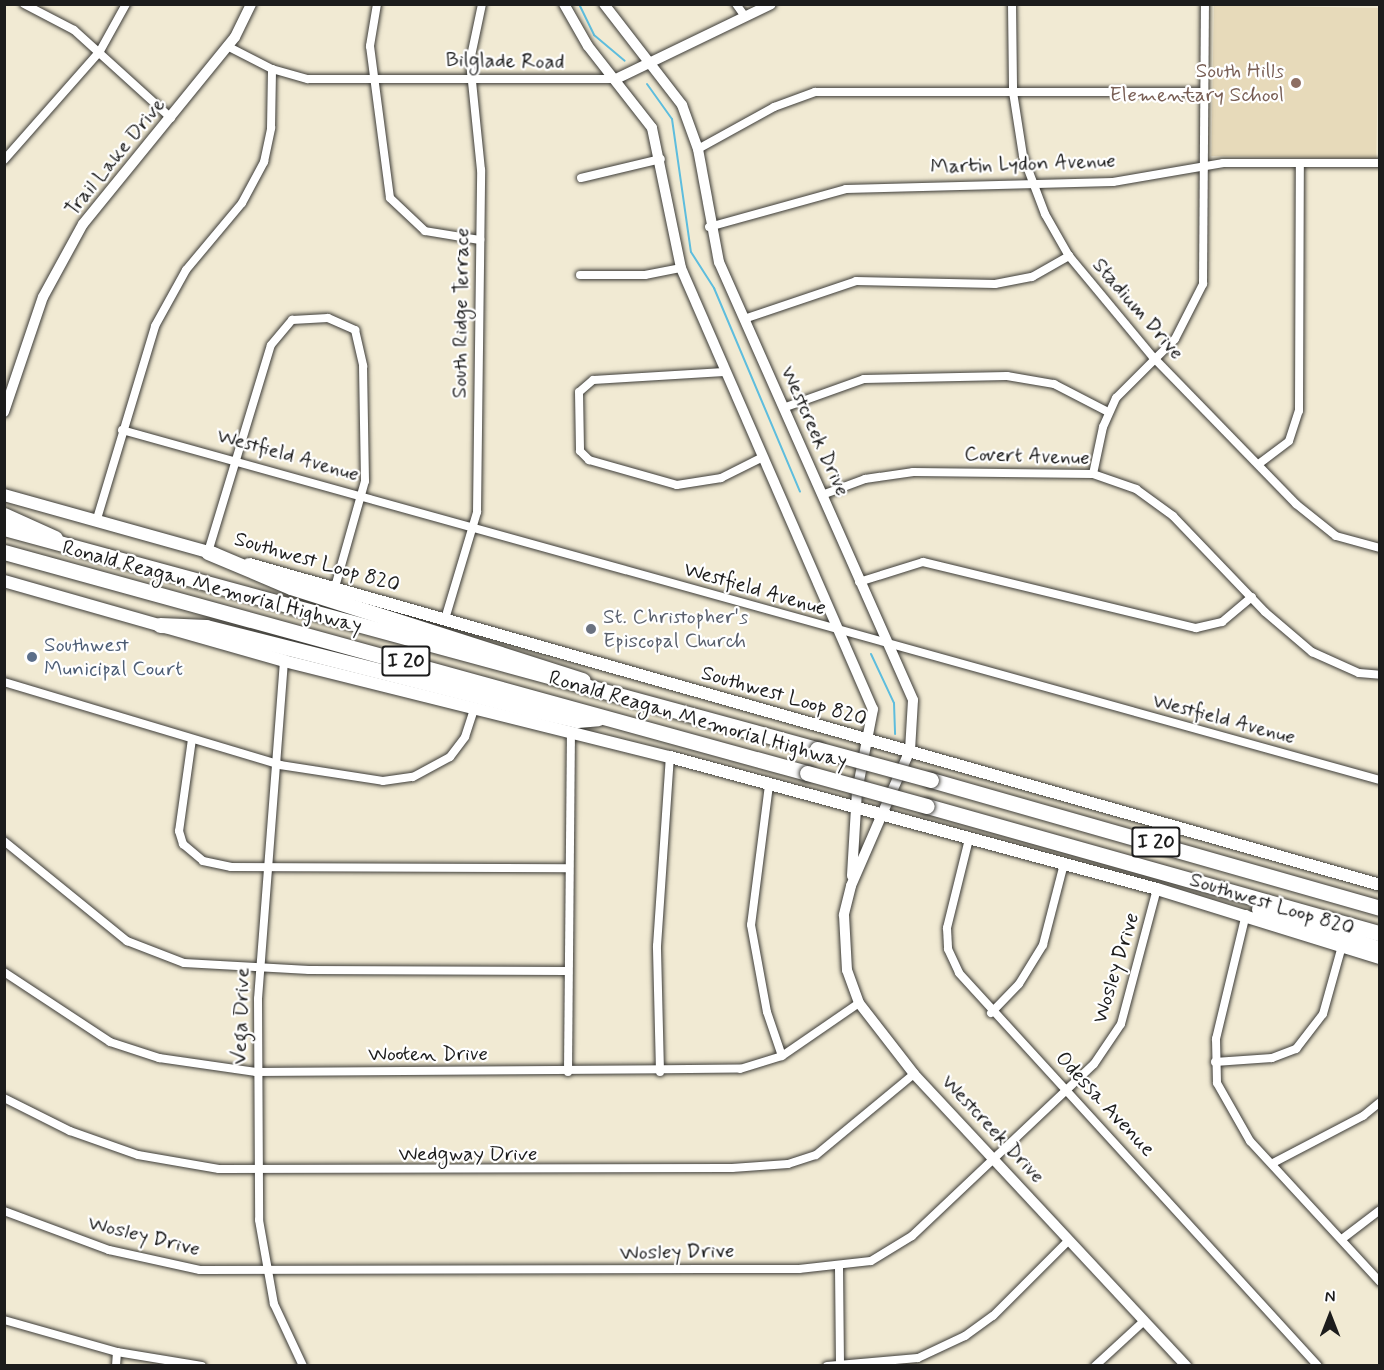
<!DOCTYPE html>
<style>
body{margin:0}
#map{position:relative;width:1384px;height:1370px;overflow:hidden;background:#f1ead3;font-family:Mynerve,sans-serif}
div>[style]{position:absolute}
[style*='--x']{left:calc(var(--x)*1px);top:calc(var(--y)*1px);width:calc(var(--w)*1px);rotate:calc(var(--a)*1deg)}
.built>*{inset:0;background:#e7daba;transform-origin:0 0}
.stream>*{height:2px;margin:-1px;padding:0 1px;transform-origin:1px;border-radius:1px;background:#5ebddd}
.roads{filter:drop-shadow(0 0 2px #3c3b37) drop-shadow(0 0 2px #3c3b37)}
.minor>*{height:8px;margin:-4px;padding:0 4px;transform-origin:4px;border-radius:4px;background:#fff}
.tertiary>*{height:10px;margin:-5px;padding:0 5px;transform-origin:5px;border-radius:5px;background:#fff}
.secondary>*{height:12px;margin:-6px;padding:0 6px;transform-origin:6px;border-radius:6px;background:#fff}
.motorway>*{height:15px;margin:-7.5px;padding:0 7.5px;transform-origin:7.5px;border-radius:7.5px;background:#fff}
.bridges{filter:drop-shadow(0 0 2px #3c3b37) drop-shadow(0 0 2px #3c3b37)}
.motorway-bridge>*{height:15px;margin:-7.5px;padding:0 7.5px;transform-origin:7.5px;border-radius:7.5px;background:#fff}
.dots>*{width:16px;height:16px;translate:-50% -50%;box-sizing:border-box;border:3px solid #fff;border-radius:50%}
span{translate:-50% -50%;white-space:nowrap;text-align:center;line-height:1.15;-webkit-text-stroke:4.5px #fff;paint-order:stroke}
.shield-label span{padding:2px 4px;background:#fff;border:2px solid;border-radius:4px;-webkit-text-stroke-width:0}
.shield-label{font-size:20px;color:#1c1c1c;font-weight:700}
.street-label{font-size:21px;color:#1c1c1c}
.education-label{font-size:21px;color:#785e54}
.right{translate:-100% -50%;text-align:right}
.worship-label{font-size:21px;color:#5b616d}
.left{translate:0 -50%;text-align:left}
.service-label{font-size:21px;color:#4e5e75}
.frame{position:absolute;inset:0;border:6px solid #1c1c1c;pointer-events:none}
.north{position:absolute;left:1300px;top:1286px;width:60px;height:60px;-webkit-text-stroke:4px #fff;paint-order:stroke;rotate:0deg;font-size:16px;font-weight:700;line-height:24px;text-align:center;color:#1c1c1c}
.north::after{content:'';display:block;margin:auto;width:21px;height:27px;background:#1c1c1c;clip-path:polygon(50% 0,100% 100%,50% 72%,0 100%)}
</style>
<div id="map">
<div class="built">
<div style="left:1214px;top:5px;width:165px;height:151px;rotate:1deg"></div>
</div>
<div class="stream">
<div style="--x:579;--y:4;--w:34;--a:64"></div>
<div style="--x:594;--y:35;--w:40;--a:40"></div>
<div style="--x:647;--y:84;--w:43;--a:54.5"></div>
<div style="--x:672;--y:119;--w:134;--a:81.9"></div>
<div style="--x:691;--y:252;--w:43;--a:57.4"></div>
<div style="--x:714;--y:288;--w:221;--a:67.1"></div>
<div style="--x:871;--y:654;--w:54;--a:64.9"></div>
<div style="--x:894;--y:703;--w:31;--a:88"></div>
</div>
<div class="roads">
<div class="minor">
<div style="--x:24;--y:4;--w:56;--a:27.5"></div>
<div style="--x:74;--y:30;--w:131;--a:42.2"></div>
<div style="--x:377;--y:4;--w:43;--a:99.5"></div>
<div style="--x:370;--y:46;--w:153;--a:82.5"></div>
<div style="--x:390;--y:198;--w:48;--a:43.3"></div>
<div style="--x:425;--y:231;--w:56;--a:9.3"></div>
<div style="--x:736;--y:4;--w:14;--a:54"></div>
<div style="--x:1012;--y:4;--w:88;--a:89.3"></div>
<div style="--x:1013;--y:92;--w:65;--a:81.1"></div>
<div style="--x:1023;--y:156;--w:62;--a:69.2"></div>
<div style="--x:1045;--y:214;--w:48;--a:60.3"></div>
<div style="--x:1069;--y:256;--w:131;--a:50.3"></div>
<div style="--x:1153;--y:357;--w:205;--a:45.8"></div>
<div style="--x:1296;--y:504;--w:51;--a:38.7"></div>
<div style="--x:1336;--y:536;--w:46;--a:15.3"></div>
<div style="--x:227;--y:46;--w:51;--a:27.1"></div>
<div style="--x:272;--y:69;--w:37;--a:16"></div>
<div style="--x:308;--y:79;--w:308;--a:0"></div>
<div style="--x:698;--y:149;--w:87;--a:-28.9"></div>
<div style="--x:774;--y:107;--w:44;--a:-20.1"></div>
<div style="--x:815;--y:92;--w:390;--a:0"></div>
<div style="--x:4;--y:160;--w:145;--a:-48.6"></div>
<div style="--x:100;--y:51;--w:54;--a:-61"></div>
<div style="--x:581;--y:178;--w:82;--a:-13.4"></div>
<div style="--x:709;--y:227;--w:142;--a:-15.5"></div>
<div style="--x:846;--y:189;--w:267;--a:-1.5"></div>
<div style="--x:1113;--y:182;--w:112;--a:-9.8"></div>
<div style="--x:1223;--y:163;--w:157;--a:0"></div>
<div style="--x:580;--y:275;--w:65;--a:0"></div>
<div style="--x:645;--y:275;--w:37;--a:-11"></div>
<div style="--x:744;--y:319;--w:118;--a:-18.7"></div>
<div style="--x:856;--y:281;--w:139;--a:1.2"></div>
<div style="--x:995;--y:284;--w:38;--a:-11"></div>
<div style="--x:1032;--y:277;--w:43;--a:-29.6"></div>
<div style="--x:724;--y:372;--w:131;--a:176.5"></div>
<div style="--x:593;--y:380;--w:18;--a:139"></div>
<div style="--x:579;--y:392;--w:59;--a:89"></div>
<div style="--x:580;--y:451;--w:13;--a:45"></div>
<div style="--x:589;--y:460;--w:91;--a:15.9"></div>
<div style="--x:677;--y:485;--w:45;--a:-9"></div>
<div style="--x:721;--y:478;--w:45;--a:-26.6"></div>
<div style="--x:783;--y:408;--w:86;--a:-19.7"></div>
<div style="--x:864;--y:379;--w:143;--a:-1.2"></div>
<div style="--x:1007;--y:376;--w:48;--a:9.7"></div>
<div style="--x:1054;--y:384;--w:61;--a:27.4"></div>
<div style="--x:122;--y:430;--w:1306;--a:15.55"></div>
<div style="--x:1260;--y:463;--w:36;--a:-37"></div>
<div style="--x:1289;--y:441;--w:32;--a:-72"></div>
<div style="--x:1299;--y:411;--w:248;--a:-89.8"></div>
<div style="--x:1093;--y:474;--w:48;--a:-78"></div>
<div style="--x:1103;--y:427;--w:32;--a:-66"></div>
<div style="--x:1116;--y:398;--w:83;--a:-45"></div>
<div style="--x:1175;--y:339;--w:62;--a:-63"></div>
<div style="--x:1203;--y:284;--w:280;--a:-89.6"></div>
<div style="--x:822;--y:495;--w:46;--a:-20.4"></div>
<div style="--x:865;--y:479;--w:49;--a:-8.3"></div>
<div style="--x:913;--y:472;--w:180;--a:0.6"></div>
<div style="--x:1093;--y:474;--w:46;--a:19.2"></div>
<div style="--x:1136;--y:489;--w:46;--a:36.1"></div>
<div style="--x:1173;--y:516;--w:133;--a:46.2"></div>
<div style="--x:1265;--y:612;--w:62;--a:40.4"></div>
<div style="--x:1312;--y:652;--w:51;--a:24.1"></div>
<div style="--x:1359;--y:673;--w:21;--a:5"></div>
<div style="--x:96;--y:522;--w:205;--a:-73.2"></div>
<div style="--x:155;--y:326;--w:64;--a:-61"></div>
<div style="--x:186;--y:270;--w:87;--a:-50.1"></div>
<div style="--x:242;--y:203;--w:47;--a:-61.8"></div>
<div style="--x:264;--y:162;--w:35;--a:-78"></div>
<div style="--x:271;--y:128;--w:59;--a:-89"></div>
<div style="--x:208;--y:552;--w:216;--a:-73.1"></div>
<div style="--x:271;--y:345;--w:33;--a:-50"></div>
<div style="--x:292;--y:320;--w:36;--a:-3"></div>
<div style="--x:328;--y:318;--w:30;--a:24"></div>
<div style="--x:355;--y:330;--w:37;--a:77"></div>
<div style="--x:363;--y:366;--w:115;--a:89"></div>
<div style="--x:365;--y:481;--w:110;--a:105.8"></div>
<div style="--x:859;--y:582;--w:67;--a:-17.4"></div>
<div style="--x:923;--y:562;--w:281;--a:13.6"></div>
<div style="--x:1196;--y:628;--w:27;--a:-13"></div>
<div style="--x:1222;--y:622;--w:39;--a:-40"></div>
<div style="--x:445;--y:619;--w:112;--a:-73.3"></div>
<div style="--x:477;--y:512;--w:342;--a:-89.3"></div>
<div style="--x:481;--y:170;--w:110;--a:-95.8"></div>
<div style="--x:470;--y:61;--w:58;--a:-78.1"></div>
<div style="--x:284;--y:661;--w:339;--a:94.4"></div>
<div style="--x:258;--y:999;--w:221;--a:89.7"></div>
<div style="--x:259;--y:1220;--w:85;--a:79.9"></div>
<div style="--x:274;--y:1304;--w:68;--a:64.9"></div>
<div style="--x:4;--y:682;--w:288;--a:16.7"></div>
<div style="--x:280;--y:765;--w:104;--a:8.8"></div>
<div style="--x:383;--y:781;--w:30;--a:-8"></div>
<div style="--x:413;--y:777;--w:42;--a:-28.4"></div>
<div style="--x:450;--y:757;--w:25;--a:-53"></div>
<div style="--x:465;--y:737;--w:29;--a:-72"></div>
<div style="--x:192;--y:739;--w:93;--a:98"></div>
<div style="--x:179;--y:831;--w:14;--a:73"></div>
<div style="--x:183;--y:844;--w:26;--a:40"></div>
<div style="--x:203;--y:861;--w:29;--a:12"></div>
<div style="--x:231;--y:867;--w:336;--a:0.2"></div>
<div style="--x:769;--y:785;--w:141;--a:97.3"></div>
<div style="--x:751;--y:925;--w:88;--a:79.6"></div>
<div style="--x:767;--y:1012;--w:46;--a:71.2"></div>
<div style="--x:969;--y:839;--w:92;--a:103.9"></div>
<div style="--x:947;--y:928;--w:21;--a:87"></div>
<div style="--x:948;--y:949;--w:26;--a:65"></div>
<div style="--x:959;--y:973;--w:532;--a:47.59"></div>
<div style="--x:4;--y:841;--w:159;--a:39.1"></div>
<div style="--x:127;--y:941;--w:61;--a:21.1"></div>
<div style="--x:184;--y:963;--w:125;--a:3.2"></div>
<div style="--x:309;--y:970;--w:258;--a:0.2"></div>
<div style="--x:1246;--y:914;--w:129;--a:103.5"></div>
<div style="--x:1216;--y:1039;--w:44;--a:88.7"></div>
<div style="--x:1217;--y:1083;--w:67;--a:60.4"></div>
<div style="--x:1250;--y:1141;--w:192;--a:47.3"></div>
<div style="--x:4;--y:972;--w:127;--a:33.4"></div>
<div style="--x:110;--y:1042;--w:52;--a:18.1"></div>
<div style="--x:159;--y:1058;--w:98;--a:8.2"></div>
<div style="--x:256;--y:1072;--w:484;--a:-0.4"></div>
<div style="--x:740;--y:1069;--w:44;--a:-17.2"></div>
<div style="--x:782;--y:1056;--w:93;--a:-34.5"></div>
<div style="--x:991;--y:1013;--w:40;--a:-46"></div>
<div style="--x:1019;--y:984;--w:46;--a:-58.4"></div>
<div style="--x:1043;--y:945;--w:84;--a:-75.5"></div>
<div style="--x:1215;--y:1062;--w:57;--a:-4"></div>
<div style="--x:1272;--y:1058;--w:26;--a:-21"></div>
<div style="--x:1296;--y:1049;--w:44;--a:-52.4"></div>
<div style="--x:1323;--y:1014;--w:71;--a:-74.4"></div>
<div style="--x:568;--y:1072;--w:338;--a:-89.5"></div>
<div style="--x:660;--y:1072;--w:126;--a:-91.4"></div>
<div style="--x:657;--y:946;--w:189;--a:-86.1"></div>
<div style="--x:4;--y:1098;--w:74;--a:26.6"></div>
<div style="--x:70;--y:1131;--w:72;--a:19.4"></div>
<div style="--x:138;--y:1155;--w:82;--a:9.8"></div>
<div style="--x:219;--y:1169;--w:513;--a:-0.11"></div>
<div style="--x:732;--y:1168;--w:56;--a:-4.1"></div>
<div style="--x:788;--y:1164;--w:29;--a:-18"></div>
<div style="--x:816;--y:1155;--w:127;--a:-39.6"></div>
<div style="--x:1273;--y:1163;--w:102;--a:-27.6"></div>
<div style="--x:1363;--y:1116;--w:22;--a:-39"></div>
<div style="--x:4;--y:1211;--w:112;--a:20.4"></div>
<div style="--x:109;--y:1250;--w:93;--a:12.4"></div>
<div style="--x:200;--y:1270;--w:599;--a:-0.1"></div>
<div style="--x:799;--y:1269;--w:72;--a:-6.3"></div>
<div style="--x:871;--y:1261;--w:48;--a:-31.4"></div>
<div style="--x:912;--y:1236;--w:250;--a:-43.4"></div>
<div style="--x:1094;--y:1064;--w:48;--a:-56"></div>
<div style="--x:1121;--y:1024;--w:140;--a:-75.1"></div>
<div style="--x:1342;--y:1239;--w:48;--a:-37.3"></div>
<div style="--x:839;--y:1268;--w:98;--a:89.4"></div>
<div style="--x:4;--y:1320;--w:117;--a:15.8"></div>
<div style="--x:117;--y:1352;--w:86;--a:9.4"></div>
<div style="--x:116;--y:1366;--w:14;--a:-86"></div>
<div style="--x:827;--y:1366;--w:91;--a:-5"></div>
<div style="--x:918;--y:1358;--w:52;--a:-25.1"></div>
<div style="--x:965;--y:1336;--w:34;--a:-36"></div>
<div style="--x:993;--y:1316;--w:107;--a:-45"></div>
<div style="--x:1095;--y:1366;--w:67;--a:-42.6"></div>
</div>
<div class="tertiary">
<div style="--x:564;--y:4;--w:48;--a:60.3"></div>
<div style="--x:588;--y:46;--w:104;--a:52"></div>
<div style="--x:652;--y:128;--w:143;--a:78.3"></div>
<div style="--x:681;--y:268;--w:481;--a:66.5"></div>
<div style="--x:873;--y:709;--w:84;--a:101"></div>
<div style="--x:857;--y:791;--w:85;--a:93.4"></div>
<div style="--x:604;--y:4;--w:128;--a:52.3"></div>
<div style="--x:682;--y:105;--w:47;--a:70"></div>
<div style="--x:698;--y:149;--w:115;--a:79.5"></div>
<div style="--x:719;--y:262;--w:479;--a:66.1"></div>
<div style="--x:913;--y:700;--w:50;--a:93.4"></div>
<div style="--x:910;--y:750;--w:148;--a:113.5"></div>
<div style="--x:851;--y:886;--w:30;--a:104"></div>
<div style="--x:844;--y:915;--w:55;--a:86.9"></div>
<div style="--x:847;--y:970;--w:35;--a:70"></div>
<div style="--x:859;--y:1003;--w:90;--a:52.2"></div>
<div style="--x:914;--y:1074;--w:399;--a:47"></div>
<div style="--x:616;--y:79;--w:172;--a:-25.8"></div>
<div style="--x:4;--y:412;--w:121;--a:-71.3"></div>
<div style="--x:43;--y:297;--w:83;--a:-61.3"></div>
<div style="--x:83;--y:224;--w:241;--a:-50.9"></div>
<div style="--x:235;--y:37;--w:37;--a:-64"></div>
</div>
<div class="secondary">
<div style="--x:4;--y:495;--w:219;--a:15.6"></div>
<div style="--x:249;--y:564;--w:1176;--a:15.84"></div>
<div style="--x:4;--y:581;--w:291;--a:15.9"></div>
<div style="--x:284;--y:661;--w:398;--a:14"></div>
<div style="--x:670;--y:757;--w:505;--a:15.17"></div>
<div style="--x:1157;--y:889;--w:233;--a:17.2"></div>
</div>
<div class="motorway">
<div style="--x:4;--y:515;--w:56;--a:24.3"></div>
<div style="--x:4;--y:528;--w:843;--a:15.21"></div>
<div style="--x:4;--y:552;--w:833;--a:15.39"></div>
<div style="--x:208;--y:552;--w:90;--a:22.9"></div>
<div style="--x:291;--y:587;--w:306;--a:17.7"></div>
<div style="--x:160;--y:625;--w:46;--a:2.5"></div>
<div style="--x:206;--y:627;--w:333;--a:14.2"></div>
<div style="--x:529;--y:709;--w:49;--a:12.9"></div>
<div style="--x:577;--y:720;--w:21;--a:-5"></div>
<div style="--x:931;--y:780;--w:467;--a:15.9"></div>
<div style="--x:927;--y:806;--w:470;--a:15.7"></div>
<div style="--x:1259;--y:909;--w:127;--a:18.3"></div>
</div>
</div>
<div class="bridges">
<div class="motorway-bridge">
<div style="--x:817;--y:749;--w:118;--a:15.2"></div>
<div style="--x:807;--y:773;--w:124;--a:15.4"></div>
</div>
</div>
<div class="dots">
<div style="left:1296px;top:83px;background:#8d6e63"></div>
<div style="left:591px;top:629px;background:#6b7280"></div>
<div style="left:32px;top:657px;background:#5c6f8a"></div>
</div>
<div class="shield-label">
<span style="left:406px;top:661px">I 20</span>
<span style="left:1156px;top:842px">I 20</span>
</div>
<div class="street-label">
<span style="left:505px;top:61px;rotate:1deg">Bilglade Road</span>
<span style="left:115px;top:157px;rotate:-51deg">Trail Lake Drive</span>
<span style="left:1023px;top:164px;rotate:-2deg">Martin Lydon Avenue</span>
<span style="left:1138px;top:309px;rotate:49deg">Stadium Drive</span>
<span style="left:461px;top:313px;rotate:-89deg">South Ridge Terrace</span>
<span style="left:815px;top:431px;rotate:66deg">Westcreek Drive</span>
<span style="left:288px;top:455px;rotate:16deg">Westfield Avenue</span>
<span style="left:1027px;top:456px;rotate:2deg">Covert Avenue</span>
<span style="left:317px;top:562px;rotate:16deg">Southwest Loop 820</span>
<span style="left:212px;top:587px;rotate:15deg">Ronald Reagan Memorial Highway</span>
<span style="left:755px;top:589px;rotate:16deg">Westfield Avenue</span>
<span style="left:784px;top:696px;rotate:16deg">Southwest Loop 820</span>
<span style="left:1224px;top:719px;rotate:15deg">Westfield Avenue</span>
<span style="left:698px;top:720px;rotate:16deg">Ronald Reagan Memorial Highway</span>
<span style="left:1272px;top:904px;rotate:17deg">Southwest Loop 820</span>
<span style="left:1116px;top:968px;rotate:-73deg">Wosley Drive</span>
<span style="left:241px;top:1016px;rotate:-88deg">Vega Drive</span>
<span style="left:428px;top:1054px">Wooten Drive</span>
<span style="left:1105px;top:1104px;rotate:47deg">Odessa Avenue</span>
<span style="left:993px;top:1129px;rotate:47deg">Westcreek Drive</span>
<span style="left:468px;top:1154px">Wedgway Drive</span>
<span style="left:144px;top:1236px;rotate:14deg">Wosley Drive</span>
<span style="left:677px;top:1252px;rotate:-1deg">Wosley Drive</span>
</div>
<div class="education-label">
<span class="right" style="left:1284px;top:83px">South Hills<br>Elementary School</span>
</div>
<div class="worship-label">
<span class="left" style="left:603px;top:629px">St. Christopher's<br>Episcopal Church</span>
</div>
<div class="service-label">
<span class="left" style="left:44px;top:657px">Southwest<br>Municipal Court</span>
</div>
<div class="frame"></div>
<div class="north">N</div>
</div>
